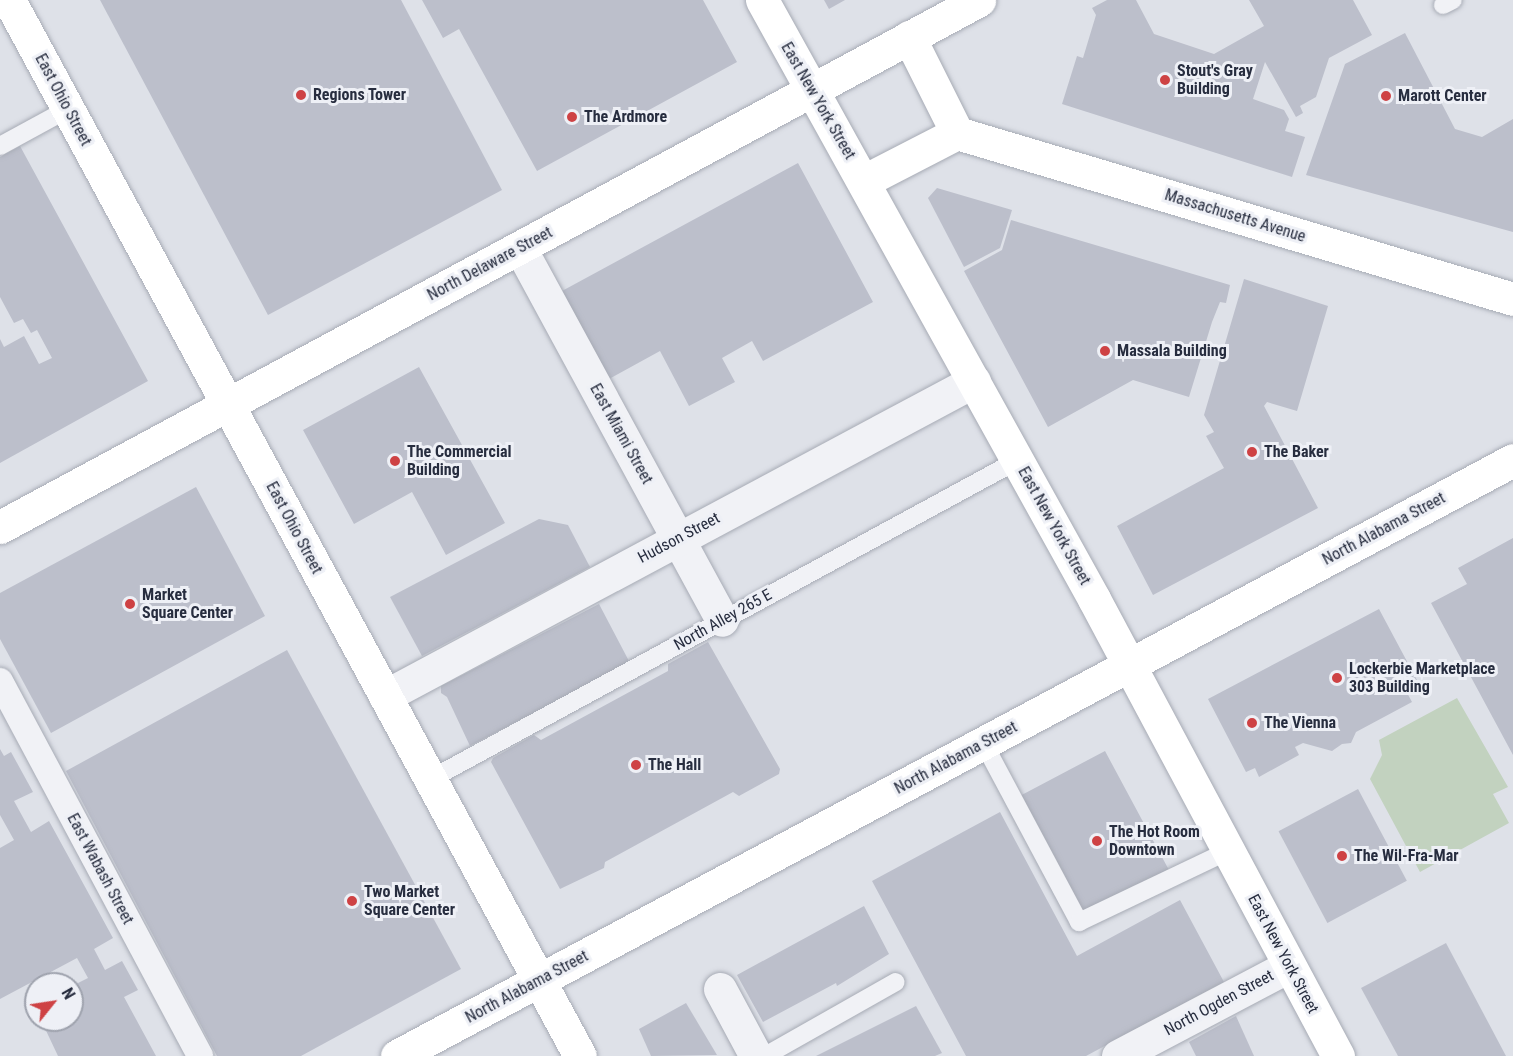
<!DOCTYPE html>
<style>
body{margin:0}
#map{position:relative;width:1513px;height:1056px;overflow:hidden;background:#dee1e8;font-family:"Roboto Condensed",sans-serif}
div>[style]{position:absolute}
[style*='--x']{left:calc(var(--x)*1px);top:calc(var(--y)*1px);width:calc(var(--w)*1px);rotate:calc(var(--a)*1deg)}
.green>*{inset:0;background:#c2d2bf}
.building>*{inset:0;background:#bcbfcb;transform-origin:0 0}
.roads{filter:drop-shadow(0 0 2px #a7abb5) drop-shadow(0 0 2px #a7abb5)}
.service>*{height:18px;margin:-9px;padding:0 9px;transform-origin:9px;border-radius:9px;background:#f1f2f6}
.pedestrian>*{height:26px;margin:-13px;padding:0 13px;transform-origin:13px;border-radius:13px;background:#f1f2f6}
.minor>*{height:33px;margin:-16.5px;padding:0 16.5px;transform-origin:16.5px;border-radius:16.5px;background:#f1f2f6}
.secondary>*{height:33px;margin:-16.5px;padding:0 16.5px;transform-origin:16.5px;border-radius:16.5px;background:#fff}
.primary>*{height:33px;margin:-16.5px;padding:0 16.5px;transform-origin:16.5px;border-radius:16.5px;background:#fff}
.dots>*{width:16px;height:16px;translate:-50% -50%;box-sizing:border-box;border:3px solid #eef0f6;border-radius:50%}
span{translate:-50% -50%;white-space:nowrap;text-align:center;line-height:1.15;-webkit-text-stroke:6px #eef0f6;paint-order:stroke}
.poi-label{font-size:16px;color:#272d3f;font-weight:700}
.left{translate:0 -50%;text-align:left}
.street-label{font-size:16px;color:#272d3f}
.north{position:absolute;left:24px;top:972px;width:60px;height:60px;box-sizing:border-box;background:#eef0f6;border:2px solid #9ea2ad;border-radius:50%;rotate:60deg;font-size:16px;font-weight:700;line-height:24px;text-align:center;color:#272d3f}
.north::after{content:'';display:block;margin:auto;width:21px;height:27px;background:#ce4244;clip-path:polygon(50% 0,100% 100%,50% 72%,0 100%)}
</style>
<div id="map">
<div class="green">
<div style="clip-path:polygon(1457px 698px,1508px 787px,1493px 794px,1509px 823px,1420px 872px,1370px 779px,1382px 755px,1379px 740px)"></div>
</div>
<div class="building">
<div style="clip-path:polygon(100px 0,401px 0,502px 190px,268px 315px)"></div>
<div style="clip-path:polygon(422px 0,703px 0,737px 62px,537px 171px,459px 29px,443px 38px)"></div>
<div style="clip-path:polygon(824px 0,845px 0,829px 9px)"></div>
<div style="clip-path:polygon(1107px 0,1136px 0,1154px 34px,1214px 54px,1264px 26px,1249px 0,1353px 0,1372px 35px,1329px 58px,1316px 97px,1300px 106px,1303px 113px,1296px 117px,1265px 62px,1253px 99px,1284px 110px,1289px 119px,1285px 131px,1305px 137px,1292px 177px,1062px 104px,1077px 56px,1083px 58px,1096px 15px,1092px 8px)"></div>
<div style="clip-path:polygon(1405px 33px,1455px 129px,1482px 137px,1513px 119px,1513px 232px,1306px 175px,1345px 64px)"></div>
<div style="clip-path:polygon(20px 146px,148px 381px,0 463px,0 339px,4px 347px,24px 336px,39px 364px,52px 358px,37px 330px,31px 333px,23px 319px,14px 323px,0 297px,0 157px)"></div>
<div style="clip-path:polygon(798px 163px,873px 302px,763px 361px,752px 341px,722px 358px,735px 382px,689px 406px,660px 351px,609px 379px,562px 291px)"></div>
<div style="clip-path:polygon(937px 188px,1012px 210px,1000px 248px,964px 267px,928px 198px)"></div>
<div style="clip-path:polygon(1011px 220px,1230px 285px,1226px 303px,1220px 302px,1212px 322px,1189px 397px,1133px 380px,1048px 427px,964px 271px,1002px 250px)"></div>
<div style="clip-path:polygon(1244px 279px,1328px 306px,1297px 411px,1267px 402px,1264px 406px,1318px 508px,1153px 595px,1117px 526px,1224px 468px,1206px 436px,1214px 432px,1204px 415px)"></div>
<div style="clip-path:polygon(419px 367px,505px 523px,446px 555px,412px 492px,354px 524px,303px 430px)"></div>
<div style="clip-path:polygon(196px 487px,265px 616px,51px 733px,0 639px,0 593px)"></div>
<div style="clip-path:polygon(539px 519px,568px 525px,590px 567px,422px 656px,390px 597px)"></div>
<div style="clip-path:polygon(1513px 538px,1513px 755px,1431px 603px,1467px 584px,1458px 568px)"></div>
<div style="clip-path:polygon(599px 604px,630px 663px,470px 746px,447px 697px,441px 693px,441px 686px)"></div>
<div style="clip-path:polygon(1379px 609px,1418px 682px,1405px 689px,1412px 702px,1356px 732px,1351px 743px,1342px 744px,1332px 751px,1303px 743px,1295px 747px,1299px 755px,1259px 777px,1255px 768px,1246px 772px,1208px 699px)"></div>
<div style="clip-path:polygon(708px 642px,780px 769px,779px 774px,739px 796px,733px 792px,605px 862px,604px 868px,560px 889px,491px 762px,493px 758px,534px 735px,541px 740px,668px 671px,668px 664px)"></div>
<div style="clip-path:polygon(287px 650px,461px 969px,301px 1056px,217px 1056px,66px 771px)"></div>
<div style="clip-path:polygon(0 749px,4px 756px,11px 752px,33px 792px,14px 801px,31px 832px,49px 821px,113px 938px,94px 949px,105px 970px,122px 961px,138px 990px,124px 997px,156px 1056px,58px 1056px,41px 1020px,72px 1020px,72px 986px,88px 978px,77px 958px,0 999px,0 848px,14px 840px,0 815px)"></div>
<div style="clip-path:polygon(1105px 751px,1170px 872px,1140px 889px,1137px 884px,1081px 914px,1014px 799px)"></div>
<div style="left:1358px;top:789px;width:104px;height:90px;rotate:62deg"></div>
<div style="clip-path:polygon(1000px 812px,1077px 956px,1180px 900px,1224px 982px,1086px 1056px,966px 1056px,872px 881px)"></div>
<div style="clip-path:polygon(864px 906px,889px 954px,837px 986px,836px 983px,763px 1022px,737px 975px)"></div>
<div style="clip-path:polygon(1446px 943px,1506px 1056px,1398px 1056px,1361px 988px)"></div>
<div style="clip-path:polygon(686px 1003px,717px 1055px,651px 1056px,639px 1029px)"></div>
<div style="clip-path:polygon(916px 1006px,942px 1053px,935px 1056px,816px 1056px)"></div>
<div style="clip-path:polygon(1236px 1016px,1254px 1056px,1196px 1056px,1189px 1042px)"></div>
</div>
<div class="roads">
<div class="service">
<div style="--x:1443;--y:5;--w:11;--a:-27"></div>
<div style="--x:0;--y:146;--w:77;--a:-28.6"></div>
<div style="--x:984;--y:744;--w:202;--a:61.9"></div>
<div style="--x:1079;--y:922;--w:165;--a:-25.5"></div>
<div style="--x:429;--y:780;--w:670;--a:-28.51"></div>
<div style="--x:765;--y:1056;--w:150;--a:-29.5"></div>
</div>
<div class="pedestrian">
<div style="--x:0;--y:681;--w:425;--a:61.9"></div>
</div>
<div class="minor">
<div style="--x:520;--y:248;--w:423;--a:61.5"></div>
<div style="--x:385;--y:696;--w:668;--a:-28.14"></div>
<div style="--x:720;--y:989;--w:76;--a:61.8"></div>
<div style="--x:1118;--y:1056;--w:193;--a:-27.8"></div>
</div>
<div class="secondary">
<div style="--x:9;--y:0;--w:1200;--a:61.6"></div>
<div style="--x:762;--y:0;--w:685;--a:61"></div>
<div style="--x:1094;--y:599;--w:518;--a:61.9"></div>
<div style="--x:909;--y:37;--w:107;--a:63.4"></div>
<div style="--x:864;--y:181;--w:105;--a:-27.3"></div>
<div style="--x:957;--y:133;--w:580;--a:16.62"></div>
<div style="--x:397;--y:1056;--w:1265;--a:-28.1"></div>
</div>
<div class="primary">
<div style="--x:0;--y:527;--w:1112;--a:-28.29"></div>
</div>
</div>
<div class="dots">
<div style="left:1165px;top:80px;background:#ce4244"></div>
<div style="left:301px;top:95px;background:#ce4244"></div>
<div style="left:1386px;top:96px;background:#ce4244"></div>
<div style="left:572px;top:117px;background:#ce4244"></div>
<div style="left:1105px;top:351px;background:#ce4244"></div>
<div style="left:1252px;top:452px;background:#ce4244"></div>
<div style="left:395px;top:461px;background:#ce4244"></div>
<div style="left:130px;top:604px;background:#ce4244"></div>
<div style="left:1337px;top:678px;background:#ce4244"></div>
<div style="left:1252px;top:723px;background:#ce4244"></div>
<div style="left:636px;top:765px;background:#ce4244"></div>
<div style="left:1097px;top:841px;background:#ce4244"></div>
<div style="left:1342px;top:856px;background:#ce4244"></div>
<div style="left:352px;top:901px;background:#ce4244"></div>
</div>
<div class="poi-label">
<span class="left" style="left:1177px;top:80px">Stout's Gray<br>Building</span>
<span class="left" style="left:313px;top:95px">Regions Tower</span>
<span class="left" style="left:1398px;top:96px">Marott Center</span>
<span class="left" style="left:584px;top:117px">The Ardmore</span>
<span class="left" style="left:1117px;top:351px">Massala Building</span>
<span class="left" style="left:407px;top:461px">The Commercial<br>Building</span>
<span class="left" style="left:1264px;top:452px">The Baker</span>
<span class="left" style="left:142px;top:604px">Market<br>Square Center</span>
<span class="left" style="left:1349px;top:678px">Lockerbie Marketplace<br>303 Building</span>
<span class="left" style="left:1264px;top:723px">The Vienna</span>
<span class="left" style="left:648px;top:765px">The Hall</span>
<span class="left" style="left:1109px;top:841px">The Hot Room<br>Downtown</span>
<span class="left" style="left:1354px;top:856px">The Wil-Fra-Mar</span>
<span class="left" style="left:364px;top:901px">Two Market<br>Square Center</span>
</div>
<div class="street-label">
<span style="left:63px;top:100px;rotate:62deg">East Ohio Street</span>
<span style="left:818px;top:101px;rotate:60deg">East New York Street</span>
<span style="left:1235px;top:216px;rotate:17deg">Massachusetts Avenue</span>
<span style="left:490px;top:264px;rotate:-28deg">North Delaware Street</span>
<span style="left:621px;top:434px;rotate:61deg">East Miami Street</span>
<span style="left:1054px;top:526px;rotate:61deg">East New York Street</span>
<span style="left:294px;top:528px;rotate:62deg">East Ohio Street</span>
<span style="left:1384px;top:529px;rotate:-28deg">North Alabama Street</span>
<span style="left:679px;top:538px;rotate:-28deg">Hudson Street</span>
<span style="left:723px;top:620px;rotate:-29deg">North Alley 265 E</span>
<span style="left:956px;top:758px;rotate:-28deg">North Alabama Street</span>
<span style="left:100px;top:869px;rotate:62deg">East Wabash Street</span>
<span style="left:1283px;top:954px;rotate:62deg">East New York Street</span>
<span style="left:527px;top:987px;rotate:-28deg">North Alabama Street</span>
<span style="left:1219px;top:1003px;rotate:-28deg">North Ogden Street</span>
</div>
<div class="north">N</div>
</div>
